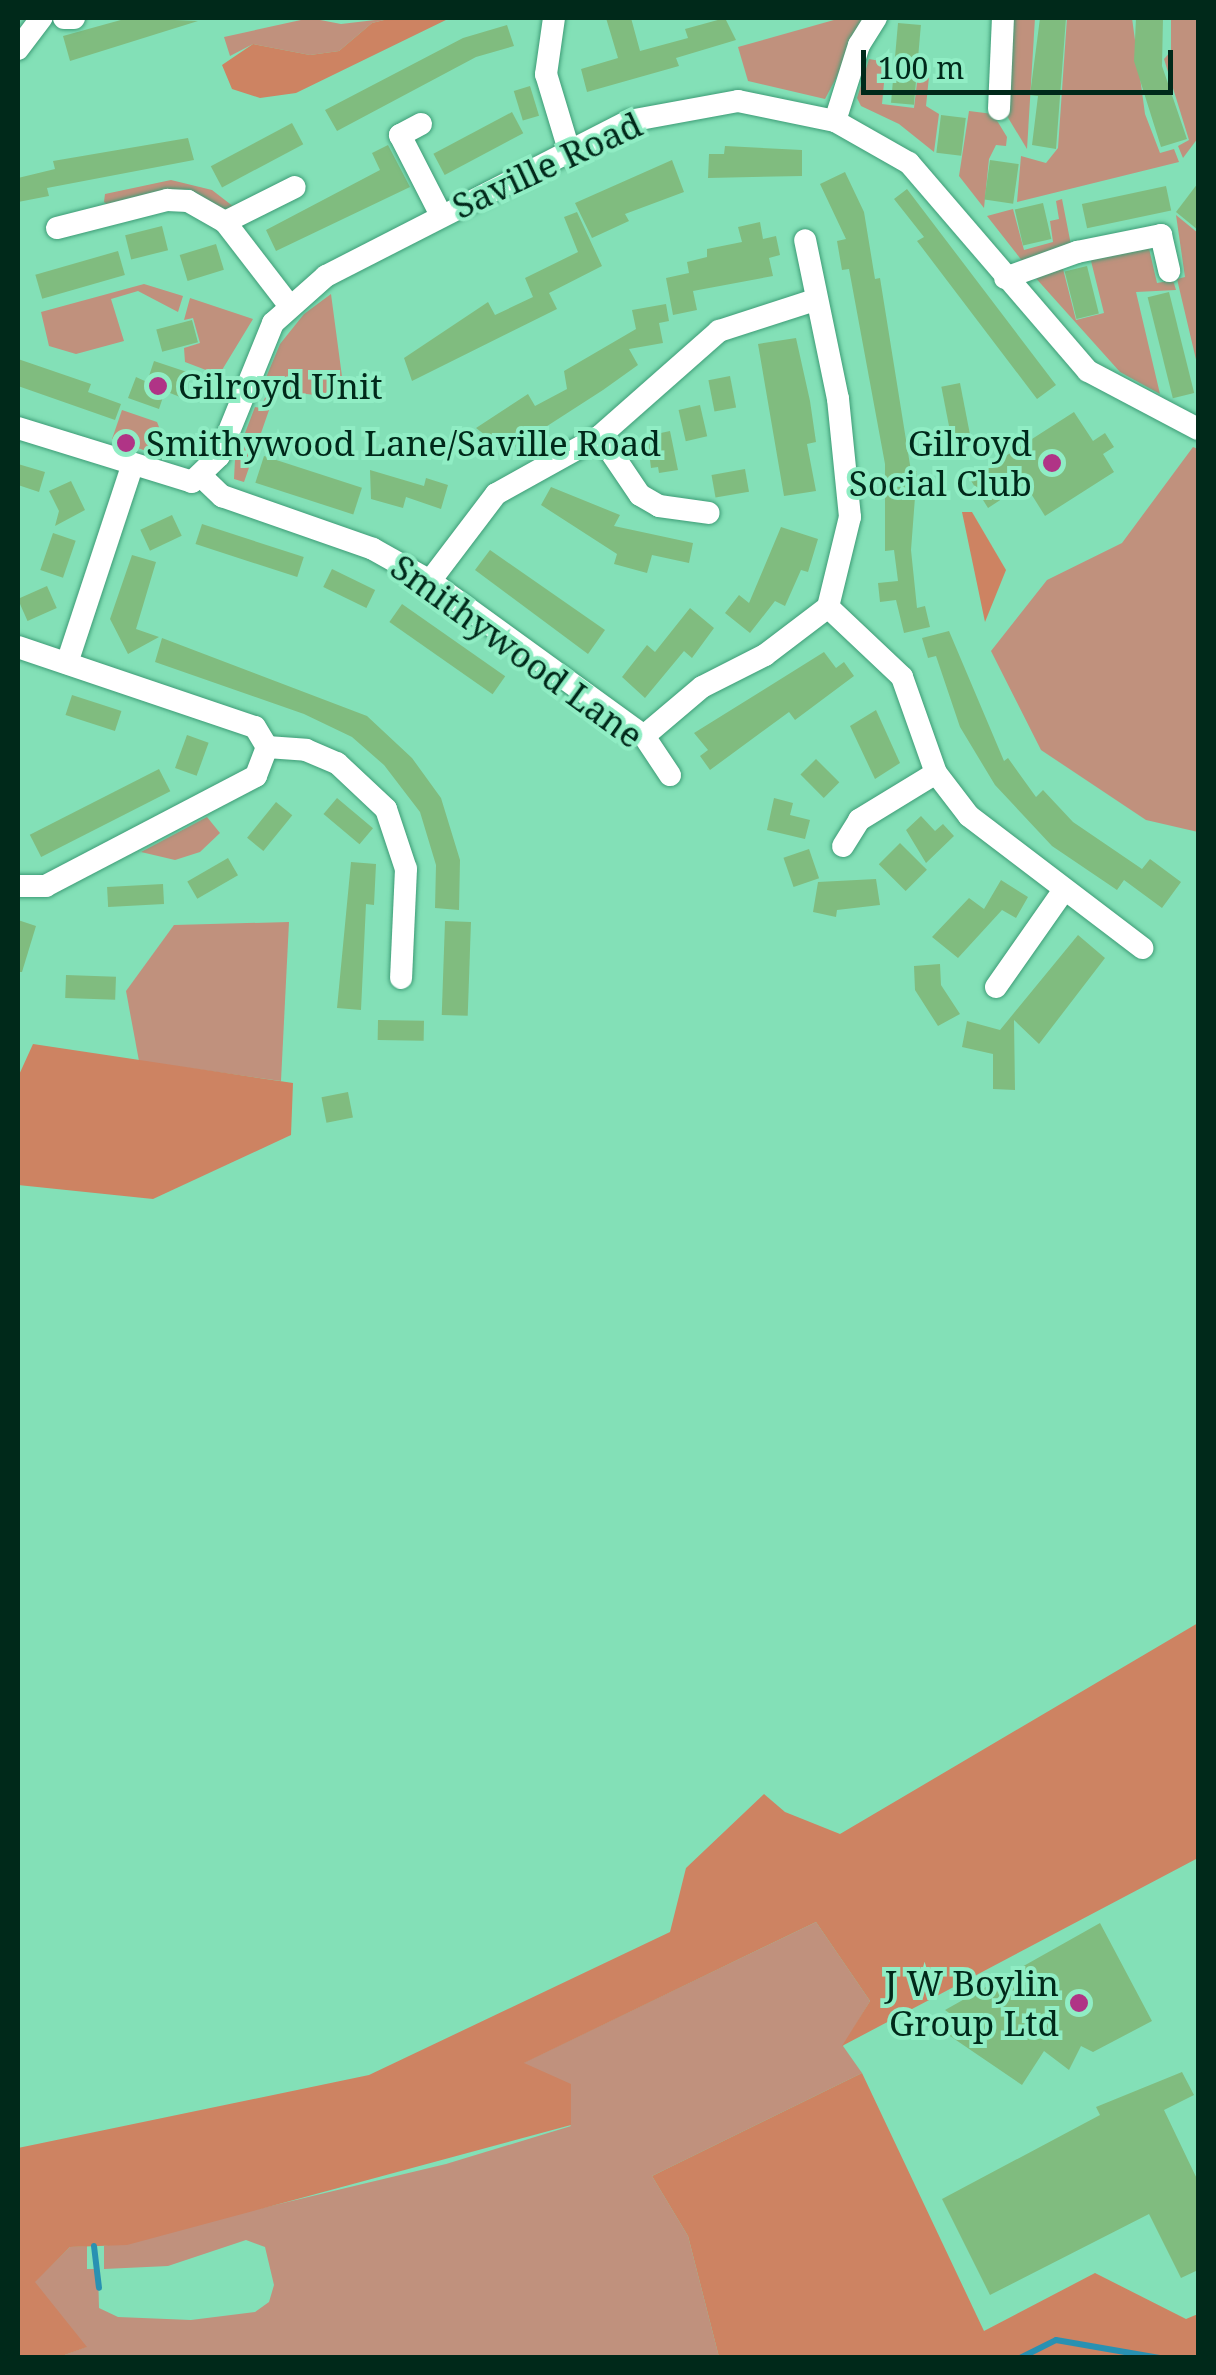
<!DOCTYPE html>
<style>
body{margin:0}
#map{position:relative;width:1216px;height:2375px;overflow:hidden;background:#83e0b7;font-family:"Noto Serif",serif}
div>[style]{position:absolute}
[style*='--x']{left:calc(var(--x)*1px);top:calc(var(--y)*1px);width:calc(var(--w)*1px);rotate:calc(var(--a)*1deg)}
.green>*{inset:0;background:#c0917d}
.forest>*{inset:0;background:#cd8362}
.stream>*{height:6px;margin:-3px;padding:0 3px;transform-origin:3px;border-radius:3px;background:#2991b2}
.building>*{inset:0;background:#80bc7f;transform-origin:0 0}
.roads{filter:drop-shadow(0 0 2px #3d9c76) drop-shadow(0 0 2px #3d9c76)}
.street>*{height:22px;margin:-11px;padding:0 11px;transform-origin:11px;border-radius:11px;background:#fff}
.dots>*{width:28px;height:28px;translate:-50% -50%;box-sizing:border-box;border:5px solid #90edc4;border-radius:50%}
span{translate:-50% -50%;white-space:nowrap;text-align:center;line-height:1.15;-webkit-text-stroke:8px #90edc4;paint-order:stroke}
.street-label{font-size:35px;color:#00291a}
.poi-label{font-size:35px;color:#00291a}
.left{translate:0 -50%;text-align:left}
.right{translate:-100% -50%;text-align:right}
.frame{position:absolute;inset:0;border:20px solid #00291a;pointer-events:none}
.scale{position:absolute;left:861px;top:50px;width:312px;height:45px;box-sizing:border-box;border:5px solid #00291a;border-top:0;padding-left:12px;font-size:30px;line-height:35px;white-space:nowrap;color:#00291a;-webkit-text-stroke:8px #90edc4;paint-order:stroke}
</style>
<div id="map">
<div class="green">
<div style="clip-path:polygon(310px 18px,341px 24px,392px 18px,372px 23px,339px 51px,310px 55px,253px 44px,230px 56px,224px 37px)"></div>
<div style="clip-path:polygon(841px 18px,868px 18px,825px 99px,748px 81px,738px 47px)"></div>
<div style="clip-path:polygon(1012px 18px,1035px 18px,1027px 149px,1007px 116px)"></div>
<div style="clip-path:polygon(1067px 18px,1132px 18px,1145px 114px,1160px 153px,1174px 149px,1179px 162px,1017px 202px,1021px 156px,1046px 163px,1058px 148px)"></div>
<div style="clip-path:polygon(1171px 18px,1198px 18px,1198px 138px,1183px 158px,1178px 146px,1189px 140px,1164px 59px,1171px 51px)"></div>
<div style="clip-path:polygon(869px 59px,886px 62px,882px 104px,914px 108px,919px 66px,930px 67px,926px 106px,939px 114px,934px 152px,899px 124px,861px 106px,857px 98px)"></div>
<div style="clip-path:polygon(969px 111px,993px 114px,1007px 137px,1006px 146px,996px 145px,989px 159px,984px 208px,959px 176px)"></div>
<div style="clip-path:polygon(171px 180px,212px 190px,234px 207px,227px 211px,189px 189px,111px 207px,104px 202px,105px 194px)"></div>
<div style="clip-path:polygon(1062px 199px,1071px 245px,1023px 262px,987px 216px,1013px 209px,1024px 250px,1053px 242px,1050px 221px,1059px 219px,1056px 201px)"></div>
<div style="clip-path:polygon(1176px 215px,1198px 233px,1198px 368px,1177px 279px,1185px 277px)"></div>
<div style="clip-path:polygon(1148px 244px,1157px 283px,1173px 280px,1176px 290px,1136px 292px,1160px 394px,1120px 372px,1033px 275px,1062px 265px,1076px 320px,1104px 313px,1090px 257px)"></div>
<div style="clip-path:polygon(144px 284px,183px 296px,178px 312px,138px 291px,111px 299px,124px 341px,76px 354px,49px 346px,41px 312px)"></div>
<div style="clip-path:polygon(331px 294px,345px 399px,276px 390px,244px 482px,234px 479px,235px 459px,255px 407px,261px 408px,268px 390px,262px 387px,280px 344px,304px 314px)"></div>
<div style="clip-path:polygon(190px 298px,253px 319px,219px 375px,185px 362px,184px 348px,200px 343px,193px 318px,184px 320px)"></div>
<div style="clip-path:polygon(122px 410px,157px 422px,166px 445px,152px 453px,112px 439px)"></div>
<div style="clip-path:polygon(1193px 447px,1198px 449px,1198px 832px,1146px 820px,1041px 750px,991px 651px,1047px 580px,1122px 543px)"></div>
<div style="clip-path:polygon(207px 817px,220px 833px,200px 852px,175px 860px,141px 852px)"></div>
<div style="clip-path:polygon(289px 922px,281px 1081px,139px 1061px,126px 991px,174px 925px)"></div>
<div style="clip-path:polygon(816px 1922px,870px 2001px,843px 2046px,862px 2073px,652px 2176px,688px 2236px,719px 2357px,59px 2357px,86px 2347px,34px 2282px,70px 2247px,87px 2246px,87px 2269px,98px 2269px,99px 2308px,118px 2317px,191px 2320px,255px 2312px,269px 2302px,274px 2285px,265px 2247px,246px 2240px,168px 2266px,104px 2269px,104px 2246px,446px 2164px,571px 2126px,523px 2063px)"></div>
</div>
<div class="forest">
<div style="clip-path:polygon(392px 18px,450px 18px,296px 93px,260px 98px,232px 89px,222px 65px,253px 44px,310px 55px,339px 51px,372px 23px)"></div>
<div style="clip-path:polygon(962px 512px,972px 512px,1006px 570px,985px 622px)"></div>
<div style="clip-path:polygon(33px 1044px,293px 1083px,291px 1135px,153px 1199px,18px 1185px,18px 1077px)"></div>
<div style="clip-path:polygon(1198px 1623px,1198px 1858px,842px 2046px,870px 2001px,816px 1922px,524px 2063px,571px 2084px,571px 2125px,127px 2245px,70px 2247px,35px 2282px,87px 2347px,59px 2357px,18px 2357px,18px 2148px,369px 2075px,670px 1932px,686px 1868px,764px 1794px,785px 1812px,840px 1834px)"></div>
<div style="clip-path:polygon(862px 2073px,984px 2331px,1095px 2273px,1186px 2319px,1198px 2314px,1198px 2357px,719px 2357px,688px 2236px,652px 2176px)"></div>
</div>
<div class="stream">
<div style="--x:94;--y:2246;--w:42;--a:83.2"></div>
<div style="--x:1020;--y:2358;--w:40;--a:-26.6"></div>
<div style="--x:1056;--y:2340;--w:105;--a:9.9"></div>
</div>
<div class="building">
<div style="clip-path:polygon(128px 18px,198px 21px,70px 61px,63px 36px)"></div>
<div style="clip-path:polygon(606px 18px,631px 18px,640px 51px,688px 38px,685px 29px,725px 18px,736px 40px,676px 58px,679px 66px,587px 92px,581px 69px,618px 58px)"></div>
<div style="clip-path:polygon(1040px 18px,1066px 18px,1056px 149px,1032px 145px,1038px 96px,1030px 95px)"></div>
<div style="clip-path:polygon(1136px 18px,1163px 18px,1162px 66px,1187px 139px,1161px 147px,1134px 61px)"></div>
<div style="left:898px;top:23px;width:23px;height:80px;rotate:5deg"></div>
<div style="clip-path:polygon(507px 25px,514px 46px,476px 57px,337px 131px,325px 110px,463px 38px)"></div>
<div style="left:530px;top:86px;width:31px;height:17px;rotate:73deg"></div>
<div style="left:512px;top:112px;width:24px;height:89px;rotate:62deg"></div>
<div style="left:941px;top:115px;width:25px;height:38px;rotate:7deg"></div>
<div style="left:292px;top:123px;width:24px;height:92px;rotate:62deg"></div>
<div style="clip-path:polygon(188px 138px,194px 160px,47px 188px,49px 196px,18px 202px,18px 178px,55px 169px,53px 161px)"></div>
<div style="clip-path:polygon(388px 145px,410px 187px,276px 251px,266px 230px,380px 170px,372px 153px)"></div>
<div style="clip-path:polygon(725px 146px,802px 150px,802px 176px,708px 178px,709px 154px,724px 154px)"></div>
<div style="clip-path:polygon(672px 160px,684px 192px,625px 214px,629px 221px,592px 238px,575px 203px)"></div>
<div style="left:990px;top:160px;width:29px;height:40px;rotate:8deg"></div>
<div style="clip-path:polygon(845px 172px,864px 212px,875px 279px,880px 278px,911px 471px,917px 471px,911px 550px,917px 608px,925px 606px,930px 627px,904px 633px,896px 600px,880px 602px,878px 583px,898px 581px,894px 550px,885px 551px,885px 464px,849px 269px,842px 270px,837px 241px,846px 239px,820px 184px)"></div>
<div style="clip-path:polygon(1198px 183px,1198px 230px,1176px 212px)"></div>
<div style="left:1166px;top:186px;width:25px;height:86px;rotate:78deg"></div>
<div style="clip-path:polygon(907px 189px,1056px 385px,1037px 399px,917px 241px,924px 237px,894px 199px)"></div>
<div style="left:1043px;top:203px;width:37px;height:29px;rotate:77deg"></div>
<div style="clip-path:polygon(577px 212px,602px 266px,549px 293px,557px 309px,412px 381px,404px 358px,488px 302px,495px 315px,533px 297px,525px 278px,578px 252px,564px 217px)"></div>
<div style="clip-path:polygon(760px 222px,763px 239px,776px 236px,780px 255px,769px 258px,773px 276px,693px 291px,697px 310px,673px 315px,666px 278px,689px 273px,687px 262px,707px 257px,707px 249px,742px 242px,738px 227px)"></div>
<div style="left:162px;top:226px;width:25px;height:38px;rotate:76deg"></div>
<div style="left:216px;top:244px;width:27px;height:38px;rotate:73deg"></div>
<div style="left:118px;top:251px;width:25px;height:86px;rotate:74deg"></div>
<div style="left:1087px;top:266px;width:49px;height:23px;rotate:76deg"></div>
<div style="left:1169px;top:292px;width:104px;height:22px;rotate:76deg"></div>
<div style="clip-path:polygon(666px 304px,669px 321px,659px 323px,663px 343px,629px 349px,638px 365px,603px 390px,507px 452px,476px 428px,528px 394px,535px 406px,567px 389px,564px 371px,636px 329px,632px 310px)"></div>
<div style="left:192px;top:320px;width:23px;height:37px;rotate:75deg"></div>
<div style="clip-path:polygon(796px 338px,810px 401px,816px 442px,807px 444px,816px 491px,784px 496px,758px 344px)"></div>
<div style="clip-path:polygon(18px 359px,91px 384px,88px 392px,121px 404px,115px 420px,18px 386px)"></div>
<div style="clip-path:polygon(154px 361px,187px 372px,180px 397px,165px 391px,159px 409px,128px 398px,136px 377px,147px 382px)"></div>
<div style="left:730px;top:376px;width:32px;height:22px;rotate:79deg"></div>
<div style="left:960px;top:383px;width:59px;height:19px;rotate:79deg"></div>
<div style="left:700px;top:405px;width:32px;height:22px;rotate:77deg"></div>
<div style="clip-path:polygon(1074px 412px,1093px 441px,1105px 433px,1114px 447px,1103px 454px,1114px 472px,1045px 516px,1025px 484px,988px 508px,970px 479px)"></div>
<div style="clip-path:polygon(670px 431px,678px 470px,659px 473px,658px 467px,651px 468px,647px 436px)"></div>
<div style="left:264px;top:456px;width:103px;height:28px;rotate:18deg"></div>
<div style="clip-path:polygon(18px 464px,45px 472px,39px 492px,18px 485px)"></div>
<div style="left:745px;top:469px;width:23px;height:34px;rotate:80deg"></div>
<div style="clip-path:polygon(370px 470px,424px 486px,426px 478px,448px 485px,441px 509px,406px 497px,403px 508px,371px 499px)"></div>
<div style="clip-path:polygon(71px 481px,85px 510px,55px 526px,59px 511px,49px 491px)"></div>
<div style="clip-path:polygon(551px 487px,620px 515px,614px 526px,693px 543px,689px 563px,652px 555px,647px 573px,614px 564px,617px 554px,541px 505px)"></div>
<div style="left:172px;top:515px;width:23px;height:35px;rotate:65deg"></div>
<div style="left:202px;top:524px;width:107px;height:21px;rotate:18deg"></div>
<div style="clip-path:polygon(781px 527px,818px 539px,808px 572px,801px 570px,785px 606px,775px 601px,750px 633px,725px 613px,739px 595px,749px 603px)"></div>
<div style="left:53px;top:533px;width:24px;height:39px;rotate:19deg"></div>
<div style="clip-path:polygon(490px 550px,605px 630px,588px 654px,475px 570px)"></div>
<div style="clip-path:polygon(132px 555px,156px 562px,136px 629px,159px 637px,128px 654px,110px 619px)"></div>
<div style="left:332px;top:569px;width:48px;height:20px;rotate:26deg"></div>
<div style="left:47px;top:586px;width:24px;height:32px;rotate:66deg"></div>
<div style="left:402px;top:604px;width:126px;height:22px;rotate:35deg"></div>
<div style="clip-path:polygon(690px 608px,714px 628px,692px 658px,684px 651px,645px 698px,622px 677px,647px 645px,655px 652px)"></div>
<div style="clip-path:polygon(949px 631px,1004px 761px,1008px 758px,1036px 797px,1043px 790px,1073px 822px,1142px 869px,1150px 859px,1181px 882px,1162px 908px,1124px 880px,1117px 890px,1052px 846px,995px 785px,960px 727px,936px 656px,928px 658px,922px 638px)"></div>
<div style="clip-path:polygon(162px 638px,367px 716px,412px 758px,441px 798px,460px 860px,459px 910px,435px 908px,436px 865px,420px 812px,384px 765px,352px 737px,304px 714px,155px 662px)"></div>
<div style="clip-path:polygon(824px 652px,836px 668px,844px 662px,854px 676px,795px 720px,789px 712px,710px 770px,700px 756px,708px 750px,694px 733px)"></div>
<div style="left:72px;top:695px;width:52px;height:21px;rotate:18deg"></div>
<div style="clip-path:polygon(876px 710px,900px 763px,875px 779px,850px 726px)"></div>
<div style="left:187px;top:735px;width:23px;height:35px;rotate:20deg"></div>
<div style="left:816px;top:759px;width:33px;height:22px;rotate:45deg"></div>
<div style="left:159px;top:769px;width:25px;height:145px;rotate:63deg"></div>
<div style="left:337px;top:798px;width:47px;height:21px;rotate:40deg"></div>
<div style="clip-path:polygon(774px 798px,793px 803px,790px 815px,810px 820px,805px 839px,767px 830px)"></div>
<div style="left:276px;top:802px;width:21px;height:46px;rotate:39deg"></div>
<div style="clip-path:polygon(921px 816px,935px 831px,943px 824px,954px 836px,926px 863px,906px 830px)"></div>
<div style="left:900px;top:843px;width:38px;height:30px;rotate:45deg"></div>
<div style="left:809px;top:849px;width:31px;height:27px;rotate:71deg"></div>
<div style="left:228px;top:858px;width:20px;height:47px;rotate:60deg"></div>
<div style="clip-path:polygon(351px 862px,376px 864px,374px 905px,366px 904px,361px 1010px,337px 1008px)"></div>
<div style="clip-path:polygon(876px 879px,880px 905px,837px 910px,836px 917px,813px 912px,818px 882px)"></div>
<div style="clip-path:polygon(1001px 880px,1028px 897px,1016px 918px,1002px 910px,958px 958px,932px 937px,969px 898px,984px 909px)"></div>
<div style="left:163px;top:884px;width:20px;height:56px;rotate:87deg"></div>
<div style="clip-path:polygon(18px 920px,36px 926px,22px 972px,18px 972px)"></div>
<div style="left:445px;top:921px;width:26px;height:94px;rotate:2deg"></div>
<div style="clip-path:polygon(1078px 935px,1105px 958px,1039px 1044px,1014px 1020px,1015px 1090px,993px 1089px,993px 1054px,962px 1047px,967px 1021px,1000px 1030px)"></div>
<div style="clip-path:polygon(940px 964px,941px 985px,960px 1014px,938px 1026px,915px 990px,914px 966px)"></div>
<div style="left:66px;top:975px;width:50px;height:23px;rotate:2deg"></div>
<div style="left:378px;top:1020px;width:46px;height:20px;rotate:1deg"></div>
<div style="left:348px;top:1092px;width:26px;height:27px;rotate:79deg"></div>
<div style="clip-path:polygon(1100px 1923px,1152px 2021px,1093px 2052px,1081px 2046px,1069px 2070px,1044px 2051px,1022px 2085px,950px 2036px,960px 2021px,945px 2010px)"></div>
<div style="clip-path:polygon(1182px 2072px,1194px 2095px,1164px 2110px,1198px 2181px,1198px 2270px,1181px 2278px,1149px 2214px,990px 2295px,942px 2199px,1100px 2115px,1096px 2107px)"></div>
</div>
<div class="roads">
<div class="street">
<div style="--x:64;--y:18;--w:10;--a:0"></div>
<div style="--x:554;--y:18;--w:57;--a:98.1"></div>
<div style="--x:546;--y:74;--w:79;--a:73.2"></div>
<div style="--x:18;--y:49;--w:39;--a:-53"></div>
<div style="--x:999;--y:109;--w:91;--a:-87.5"></div>
<div style="--x:835;--y:121;--w:80;--a:-72.5"></div>
<div style="--x:859;--y:45;--w:32;--a:-58"></div>
<div style="--x:421;--y:124;--w:24;--a:152"></div>
<div style="--x:400;--y:135;--w:90;--a:62.9"></div>
<div style="--x:225;--y:222;--w:78;--a:-26.6"></div>
<div style="--x:57;--y:228;--w:114;--a:-14.3"></div>
<div style="--x:167;--y:200;--w:21;--a:3"></div>
<div style="--x:188;--y:201;--w:43;--a:29.6"></div>
<div style="--x:225;--y:222;--w:105;--a:52.4"></div>
<div style="--x:1005;--y:278;--w:77;--a:-19.9"></div>
<div style="--x:1077;--y:252;--w:86;--a:-11.4"></div>
<div style="--x:1161;--y:235;--w:37;--a:77"></div>
<div style="--x:18;--y:428;--w:182;--a:17.2"></div>
<div style="--x:192;--y:482;--w:37;--a:-44"></div>
<div style="--x:219;--y:456;--w:144;--a:-67.9"></div>
<div style="--x:273;--y:323;--w:71;--a:-41.6"></div>
<div style="--x:326;--y:276;--w:340;--a:-27.1"></div>
<div style="--x:629;--y:121;--w:111;--a:-10.4"></div>
<div style="--x:738;--y:101;--w:99;--a:11.7"></div>
<div style="--x:835;--y:121;--w:85;--a:29.6"></div>
<div style="--x:909;--y:163;--w:274;--a:49.3"></div>
<div style="--x:1088;--y:371;--w:124;--a:27.8"></div>
<div style="--x:600;--y:436;--w:71;--a:55.9"></div>
<div style="--x:640;--y:495;--w:22;--a:30"></div>
<div style="--x:659;--y:506;--w:50;--a:8"></div>
<div style="--x:202;--y:477;--w:28;--a:44"></div>
<div style="--x:222;--y:496;--w:160;--a:19.3"></div>
<div style="--x:373;--y:549;--w:65;--a:29.3"></div>
<div style="--x:430;--y:581;--w:264;--a:35.9"></div>
<div style="--x:644;--y:736;--w:47;--a:56.3"></div>
<div style="--x:430;--y:581;--w:109;--a:-52.8"></div>
<div style="--x:496;--y:494;--w:119;--a:-29.1"></div>
<div style="--x:600;--y:436;--w:159;--a:-41.4"></div>
<div style="--x:719;--y:331;--w:101;--a:-17.9"></div>
<div style="--x:828;--y:607;--w:102;--a:43.4"></div>
<div style="--x:902;--y:677;--w:102;--a:70.5"></div>
<div style="--x:936;--y:773;--w:54;--a:52.5"></div>
<div style="--x:969;--y:816;--w:218;--a:37.3"></div>
<div style="--x:18;--y:647;--w:250;--a:18.7"></div>
<div style="--x:255;--y:727;--w:23;--a:59"></div>
<div style="--x:267;--y:747;--w:31;--a:111"></div>
<div style="--x:256;--y:776;--w:237;--a:152.4"></div>
<div style="--x:46;--y:886;--w:28;--a:180"></div>
<div style="--x:67;--y:663;--w:207;--a:-71.7"></div>
<div style="--x:644;--y:736;--w:76;--a:-40.2"></div>
<div style="--x:702;--y:687;--w:71;--a:-26.9"></div>
<div style="--x:765;--y:655;--w:79;--a:-37.3"></div>
<div style="--x:828;--y:607;--w:93;--a:-76.3"></div>
<div style="--x:850;--y:517;--w:119;--a:-95.8"></div>
<div style="--x:838;--y:399;--w:162;--a:-101.7"></div>
<div style="--x:267;--y:747;--w:39;--a:4"></div>
<div style="--x:306;--y:750;--w:34;--a:23"></div>
<div style="--x:337;--y:763;--w:67;--a:43.2"></div>
<div style="--x:386;--y:809;--w:63;--a:71.6"></div>
<div style="--x:406;--y:869;--w:109;--a:92.6"></div>
<div style="--x:843;--y:846;--w:31;--a:-58"></div>
<div style="--x:859;--y:820;--w:90;--a:-31.4"></div>
<div style="--x:996;--y:987;--w:118;--a:-55"></div>
</div>
</div>
<div class="dots">
<div style="left:158px;top:386px;background:#b03486"></div>
<div style="left:126px;top:443px;background:#b03486"></div>
<div style="left:1052px;top:463px;background:#b03486"></div>
<div style="left:1079px;top:2003px;background:#b03486"></div>
</div>
<div class="street-label">
<span style="left:547px;top:165px;rotate:-25deg">Saville Road</span>
<span style="left:517px;top:651px;rotate:36deg">Smithywood Lane</span>
</div>
<div class="poi-label">
<span class="left" style="left:178px;top:386px">Gilroyd Unit</span>
<span class="left" style="left:146px;top:443px">Smithywood Lane/Saville Road</span>
<span class="right" style="left:1032px;top:463px">Gilroyd<br>Social Club</span>
<span class="right" style="left:1059px;top:2003px">J W Boylin<br>Group Ltd</span>
</div>
<div class="frame"></div>
<div class="scale">100 m</div>
</div>
